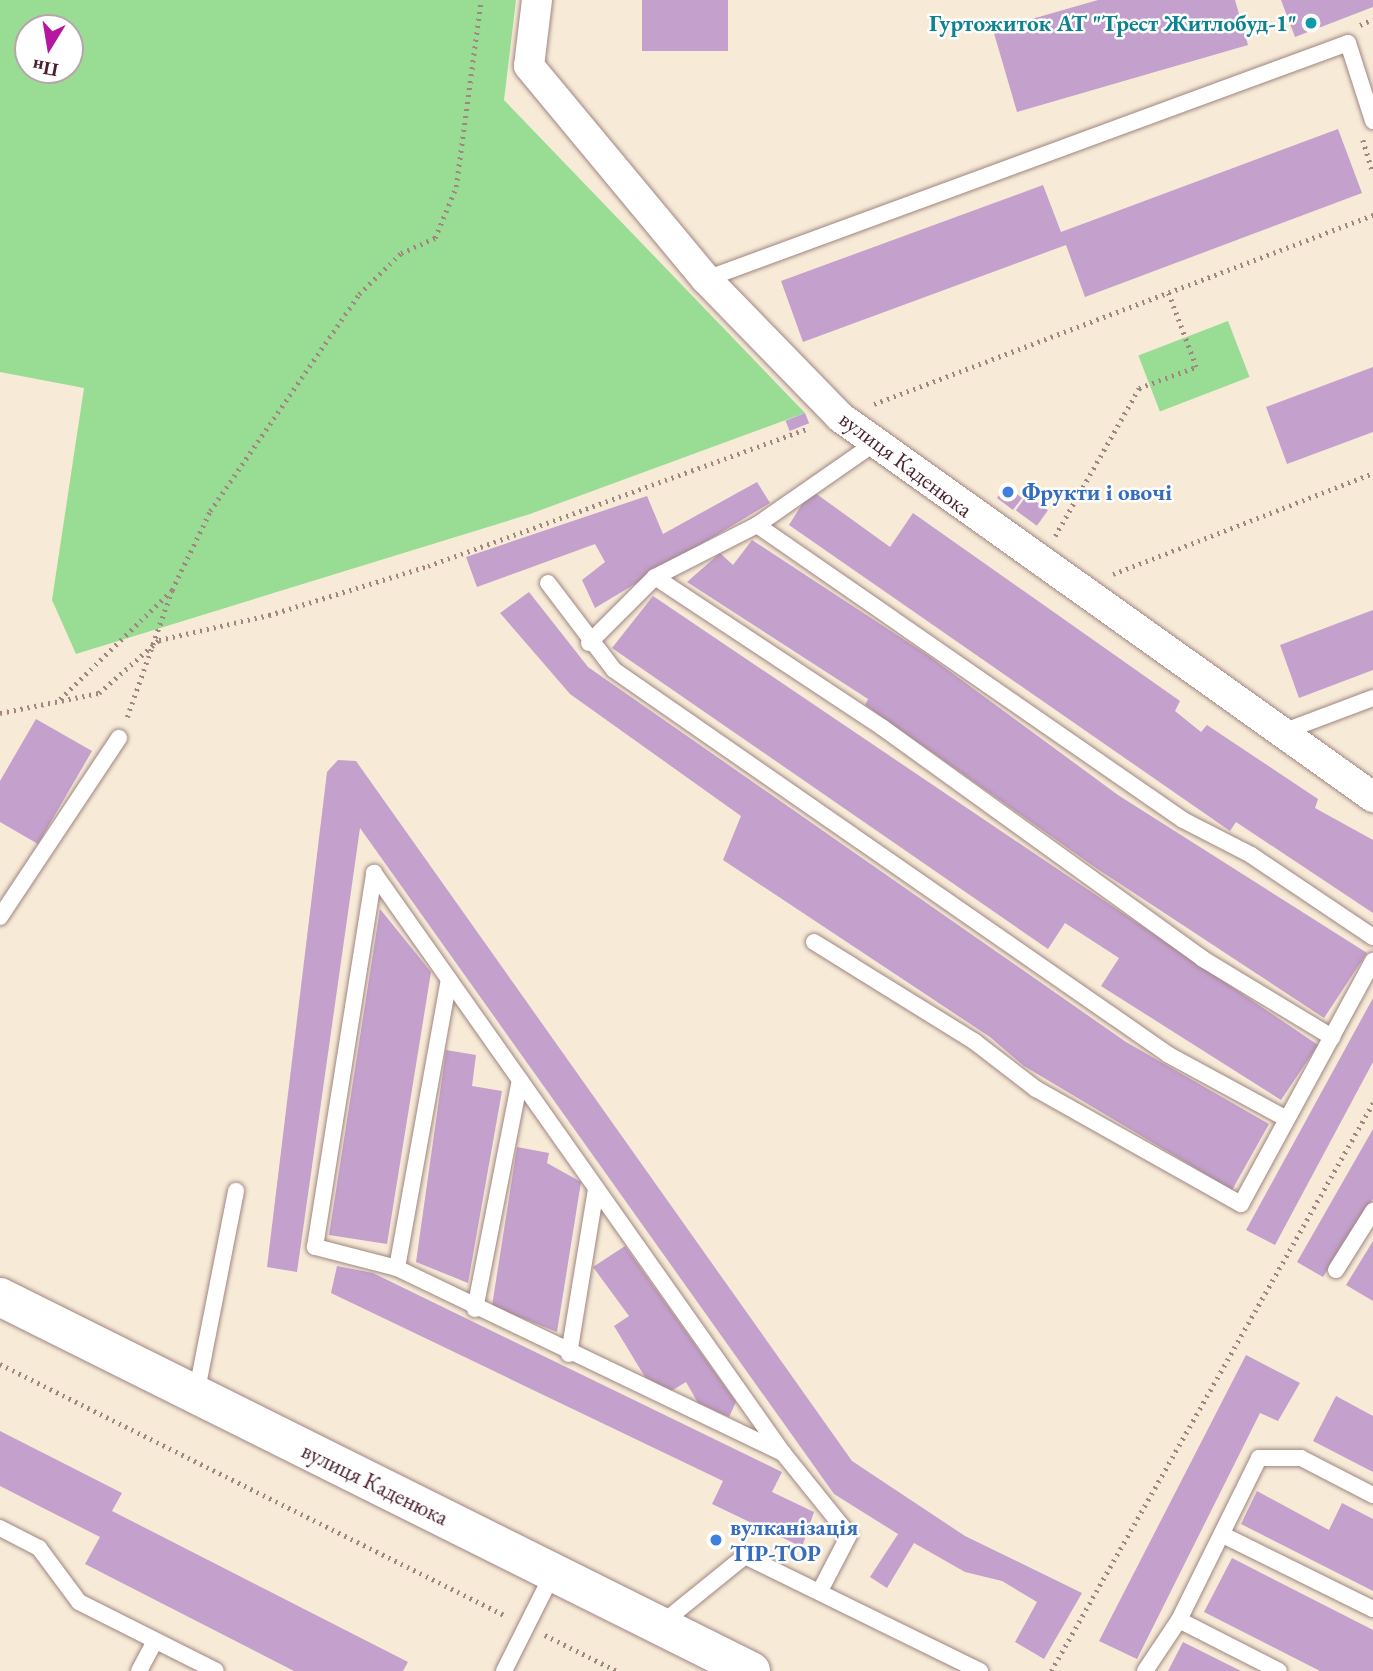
<!DOCTYPE html>
<meta charset="utf-8">
<style>
body{margin:0}
#map{position:relative;width:1373px;height:1671px;overflow:hidden;background:#f7ebd7;font-family:"EB Garamond",serif}
div>[style]{position:absolute}
[style*='--x']{left:calc(var(--x)*1px);top:calc(var(--y)*1px);width:calc(var(--w)*1px);rotate:calc(var(--a)*1deg)}
.green>*{inset:0;background:#99dc94;transform-origin:0 0}
.building>*{inset:0;background:#c4a0cd;transform-origin:0 0}
.path>*{height:4.5px;margin-top:-2.25px;transform-origin:0;background:repeating-linear-gradient(90deg,#a08581 0 2px,transparent 0 7px)}
.roads{filter:drop-shadow(0 0 2px #a08581) drop-shadow(0 0 2px #a08581)}
.service>*{height:16px;margin:-8px;padding:0 8px;transform-origin:8px;border-radius:8px;background:#fff}
.minor>*{height:30px;margin:-15px;padding:0 15px;transform-origin:15px;border-radius:15px;background:#fff}
.tertiary>*{height:38px;margin:-19px;padding:0 19px;transform-origin:19px;border-radius:19px;background:#fff}
.dots>*{width:19px;height:19px;translate:-50% -50%;box-sizing:border-box;border:4px solid #fff;border-radius:50%}
span{translate:-50% -50%;white-space:nowrap;text-align:center;line-height:1.15;-webkit-text-stroke:5px #fff;paint-order:stroke}
.culture-label{font-size:23px;color:#0d838f;font-weight:700}
.right{translate:-100% -50%;text-align:right}
.street-label{font-size:23px;color:#4a1f2b}
.shop-label{font-size:23px;color:#366cbe;font-weight:700}
.left{translate:0 -50%;text-align:left}
.north{position:absolute;left:14px;top:14px;width:70px;height:70px;box-sizing:border-box;background:#fff;border:2px solid #b7a5aa;border-radius:50%;rotate:191deg;font-size:19px;font-weight:700;line-height:28px;text-align:center;color:#4a1f2b}
.north::after{content:'';display:block;margin:auto;width:24px;height:32px;background:#b5179e;clip-path:polygon(50% 0,100% 100%,50% 72%,0 100%)}
</style>
<div id="map">
<div class="green">
<div style="clip-path:polygon(evenodd,0 0,516px 0,504px 100px,805px 413px,530px 514px,76px 654px,52px 600px,84px 388px,0 372px,0 0,28px 28px,70px 28px,70px 70px,28px 70px,28px 28px)"></div>
<div style="left:1228px;top:321px;width:60px;height:96px;rotate:69deg"></div>
</div>
<div class="building">
<div style="left:642px;top:0;width:86px;height:51px"></div>
<div style="clip-path:polygon(1098px 0,1235px 0,1248px 45px,1017px 112px,993px 30px)"></div>
<div style="clip-path:polygon(1281px 0,1373px 0,1373px 7px,1295px 37px)"></div>
<div style="clip-path:polygon(1338px 129px,1362px 193px,1085px 297px,1066px 245px,803px 342px,781px 281px,1043px 185px,1061px 232px)"></div>
<div style="clip-path:polygon(1373px 367px,1373px 432px,1287px 464px,1266px 407px)"></div>
<div style="left:805px;top:413px;width:11px;height:21px;rotate:68deg"></div>
<div style="clip-path:polygon(757px 482px,770px 503px,595px 608px,582px 580px,605px 562px,595px 544px,477px 587px,466px 557px,647px 496px,663px 534px)"></div>
<div style="left:1006px;top:486px;width:20px;height:15px;rotate:37deg"></div>
<div style="clip-path:polygon(811px 490px,890px 547px,913px 513px,1180px 701px,1175px 711px,1201px 732px,1207px 725px,1318px 799px,1315px 808px,1373px 840px,1373px 913px,1236px 822px,1230px 831px,789px 525px)"></div>
<div style="left:1027px;top:495px;width:26px;height:19px;rotate:36deg"></div>
<div style="clip-path:polygon(752px 540px,929px 656px,1118px 795px,1367px 953px,1324px 1018px,1096px 868px,865px 705px,868px 699px,687px 582px,720px 553px,733px 565px)"></div>
<div style="clip-path:polygon(529px 592px,588px 667px,1126px 1042px,1269px 1124px,1232px 1190px,1024px 1066px,990px 1037px,723px 860px,741px 816px,570px 694px,500px 613px)"></div>
<div style="clip-path:polygon(653px 596px,1318px 1045px,1281px 1100px,1101px 986px,1119px 958px,1065px 923px,1048px 949px,612px 648px)"></div>
<div style="clip-path:polygon(1373px 610px,1373px 670px,1299px 698px,1280px 645px)"></div>
<div style="clip-path:polygon(36px 719px,92px 751px,38px 844px,0 822px,0 781px)"></div>
<div style="clip-path:polygon(338px 760px,356px 761px,852px 1461px,965px 1536px,1082px 1593px,1044px 1659px,1015px 1642px,1037px 1602px,1002px 1581px,965px 1572px,914px 1543px,887px 1588px,870px 1577px,898px 1534px,834px 1494px,360px 828px,297px 1272px,267px 1267px,327px 772px)"></div>
<div style="clip-path:polygon(380px 909px,431px 972px,387px 1244px,329px 1235px)"></div>
<div style="clip-path:polygon(1373px 998px,1373px 1062px,1275px 1245px,1246px 1230px)"></div>
<div style="clip-path:polygon(446px 1050px,476px 1055px,472px 1086px,502px 1091px,468px 1283px,416px 1262px)"></div>
<div style="clip-path:polygon(1373px 1129px,1373px 1199px,1323px 1277px,1297px 1262px)"></div>
<div style="clip-path:polygon(517px 1147px,549px 1153px,547px 1163px,581px 1182px,557px 1332px,492px 1306px)"></div>
<div style="clip-path:polygon(1373px 1241px,1373px 1301px,1346px 1285px)"></div>
<div style="clip-path:polygon(625px 1246px,736px 1402px,729px 1417px,698px 1403px,686px 1382px,671px 1391px,645px 1377px,614px 1326px,629px 1316px,593px 1267px)"></div>
<div style="clip-path:polygon(337px 1266px,373px 1273px,782px 1472px,772px 1492px,814px 1512px,802px 1547px,712px 1504px,723px 1481px,331px 1293px)"></div>
<div style="clip-path:polygon(1246px 1355px,1300px 1383px,1278px 1421px,1260px 1413px,1137px 1659px,1099px 1641px)"></div>
<div style="clip-path:polygon(1336px 1396px,1373px 1416px,1373px 1472px,1313px 1441px)"></div>
<div style="clip-path:polygon(0 1431px,122px 1493px,112px 1511px,408px 1662px,403px 1671px,294px 1671px,85px 1564px,100px 1537px,0 1486px)"></div>
<div style="clip-path:polygon(1257px 1491px,1329px 1530px,1342px 1503px,1373px 1519px,1373px 1591px,1241px 1524px)"></div>
<div style="clip-path:polygon(1232px 1558px,1373px 1630px,1373px 1671px,1320px 1671px,1204px 1612px)"></div>
<div style="clip-path:polygon(1183px 1642px,1241px 1671px,1168px 1671px)"></div>
</div>
<div class="path">
<div style="--x:1360;--y:25;--w:14;--a:-25"></div>
<div style="--x:1363;--y:140;--w:34;--a:73"></div>
<div style="--x:874;--y:404;--w:534;--a:-20.74"></div>
<div style="--x:1055;--y:536;--w:170;--a:-60.4"></div>
<div style="--x:1139;--y:388;--w:61;--a:-20.2"></div>
<div style="--x:1196;--y:367;--w:80;--a:-110.5"></div>
<div style="--x:1113;--y:574;--w:279;--a:-21.2"></div>
<div style="--x:60;--y:699;--w:155;--a:-44.2"></div>
<div style="--x:0;--y:713;--w:101;--a:-11.4"></div>
<div style="--x:99;--y:693;--w:80;--a:-41.5"></div>
<div style="--x:159;--y:640;--w:113;--a:-12.8"></div>
<div style="--x:269;--y:615;--w:166;--a:-17.1"></div>
<div style="--x:428;--y:566;--w:406;--a:-19.9"></div>
<div style="--x:127;--y:717;--w:135;--a:-70.5"></div>
<div style="--x:172;--y:590;--w:88;--a:-64.3"></div>
<div style="--x:210;--y:511;--w:263;--a:-55.5"></div>
<div style="--x:359;--y:294;--w:59;--a:-44.3"></div>
<div style="--x:401;--y:253;--w:37;--a:-24"></div>
<div style="--x:435;--y:238;--w:55;--a:-67.6"></div>
<div style="--x:456;--y:187;--w:189;--a:-82.4"></div>
<div style="--x:0;--y:1364;--w:565;--a:26.47"></div>
<div style="--x:545;--y:1635;--w:80;--a:26.6"></div>
<div style="--x:1051;--y:1671;--w:653;--a:-60.45"></div>
</div>
<div class="roads">
<div class="service">
<div style="--x:706;--y:279;--w:684;--a:-20.18"></div>
<div style="--x:1348;--y:43;--w:82;--a:72.2"></div>
<div style="--x:757;--y:525;--w:518;--a:34.7"></div>
<div style="--x:1183;--y:820;--w:76;--a:27.2"></div>
<div style="--x:1251;--y:855;--w:147;--a:33.9"></div>
<div style="--x:655;--y:577;--w:273;--a:33.5"></div>
<div style="--x:883;--y:728;--w:395;--a:35.8"></div>
<div style="--x:1203;--y:959;--w:151;--a:31.2"></div>
<div style="--x:548;--y:583;--w:109;--a:52.8"></div>
<div style="--x:614;--y:670;--w:675;--a:34.75"></div>
<div style="--x:1169;--y:1055;--w:134;--a:28.5"></div>
<div style="--x:589;--y:643;--w:93;--a:-45"></div>
<div style="--x:655;--y:577;--w:114;--a:-27"></div>
<div style="--x:757;--y:525;--w:140;--a:-34.8"></div>
<div style="--x:1280;--y:733;--w:99;--a:-20.6"></div>
<div style="--x:0;--y:917;--w:215;--a:-56.4"></div>
<div style="--x:814;--y:942;--w:190;--a:31.8"></div>
<div style="--x:975;--y:1042;--w:77;--a:37.6"></div>
<div style="--x:1036;--y:1089;--w:235;--a:29.3"></div>
<div style="--x:1241;--y:1204;--w:277;--a:-61.5"></div>
<div style="--x:397;--y:1268;--w:293;--a:-79.8"></div>
<div style="--x:1336;--y:1270;--w:70;--a:-57.9"></div>
<div style="--x:475;--y:1309;--w:233;--a:-78.9"></div>
<div style="--x:569;--y:1354;--w:167;--a:-80.7"></div>
<div style="--x:196;--y:1395;--w:208;--a:-78.9"></div>
<div style="--x:783;--y:1453;--w:428;--a:-154.4"></div>
<div style="--x:397;--y:1268;--w:85;--a:-165.6"></div>
<div style="--x:315;--y:1247;--w:379;--a:-81"></div>
<div style="--x:374;--y:873;--w:710;--a:54.81"></div>
<div style="--x:783;--y:1453;--w:105;--a:51.2"></div>
<div style="--x:849;--y:1535;--w:63;--a:117.4"></div>
<div style="--x:0;--y:1528;--w:44;--a:27.1"></div>
<div style="--x:39;--y:1548;--w:67;--a:53.5"></div>
<div style="--x:79;--y:1602;--w:153;--a:26.7"></div>
<div style="--x:1223;--y:1535;--w:167;--a:26.3"></div>
<div style="--x:1179;--y:1620;--w:112;--a:27"></div>
<div style="--x:661;--y:1624;--w:108;--a:-39"></div>
<div style="--x:745;--y:1556;--w:262;--a:26.1"></div>
<div style="--x:139;--y:1671;--w:34;--a:-62"></div>
<div style="--x:504;--y:1671;--w:110;--a:-63.4"></div>
<div style="--x:1145;--y:1671;--w:61;--a:-56.3"></div>
<div style="--x:1179;--y:1620;--w:181;--a:-63.7"></div>
<div style="--x:1259;--y:1458;--w:42;--a:0"></div>
<div style="--x:1301;--y:1458;--w:81;--a:27.2"></div>
</div>
<div class="minor">
<div style="--x:537;--y:0;--w:66;--a:96.9"></div>
<div style="--x:529;--y:66;--w:277;--a:50.3"></div>
<div style="--x:706;--y:279;--w:192;--a:45.8"></div>
<div style="--x:840;--y:417;--w:655;--a:35.49"></div>
</div>
<div class="tertiary">
<div style="--x:0;--y:1297;--w:839;--a:26.47"></div>
</div>
</div>
<div class="dots">
<div style="left:1311px;top:23px;background:#0f9aa8"></div>
<div style="left:1008px;top:492px;background:#3f7fe0"></div>
<div style="left:716px;top:1540px;background:#3f7fe0"></div>
</div>
<div class="culture-label">
<span class="right" style="left:1297px;top:23px">Гуртожиток АТ "Трест Житлобуд-1"</span>
</div>
<div class="street-label">
<span style="left:906px;top:464px;rotate:37deg">вулиця Каденюка</span>
<span style="left:375px;top:1484px;rotate:26deg">вулиця Каденюка</span>
</div>
<div class="shop-label">
<span class="left" style="left:1022px;top:492px">Фрукти і овочі</span>
<span class="left" style="left:730px;top:1540px">вулканізація<br>TIP-TOP</span>
</div>
<div class="north">Пн</div>
</div>
